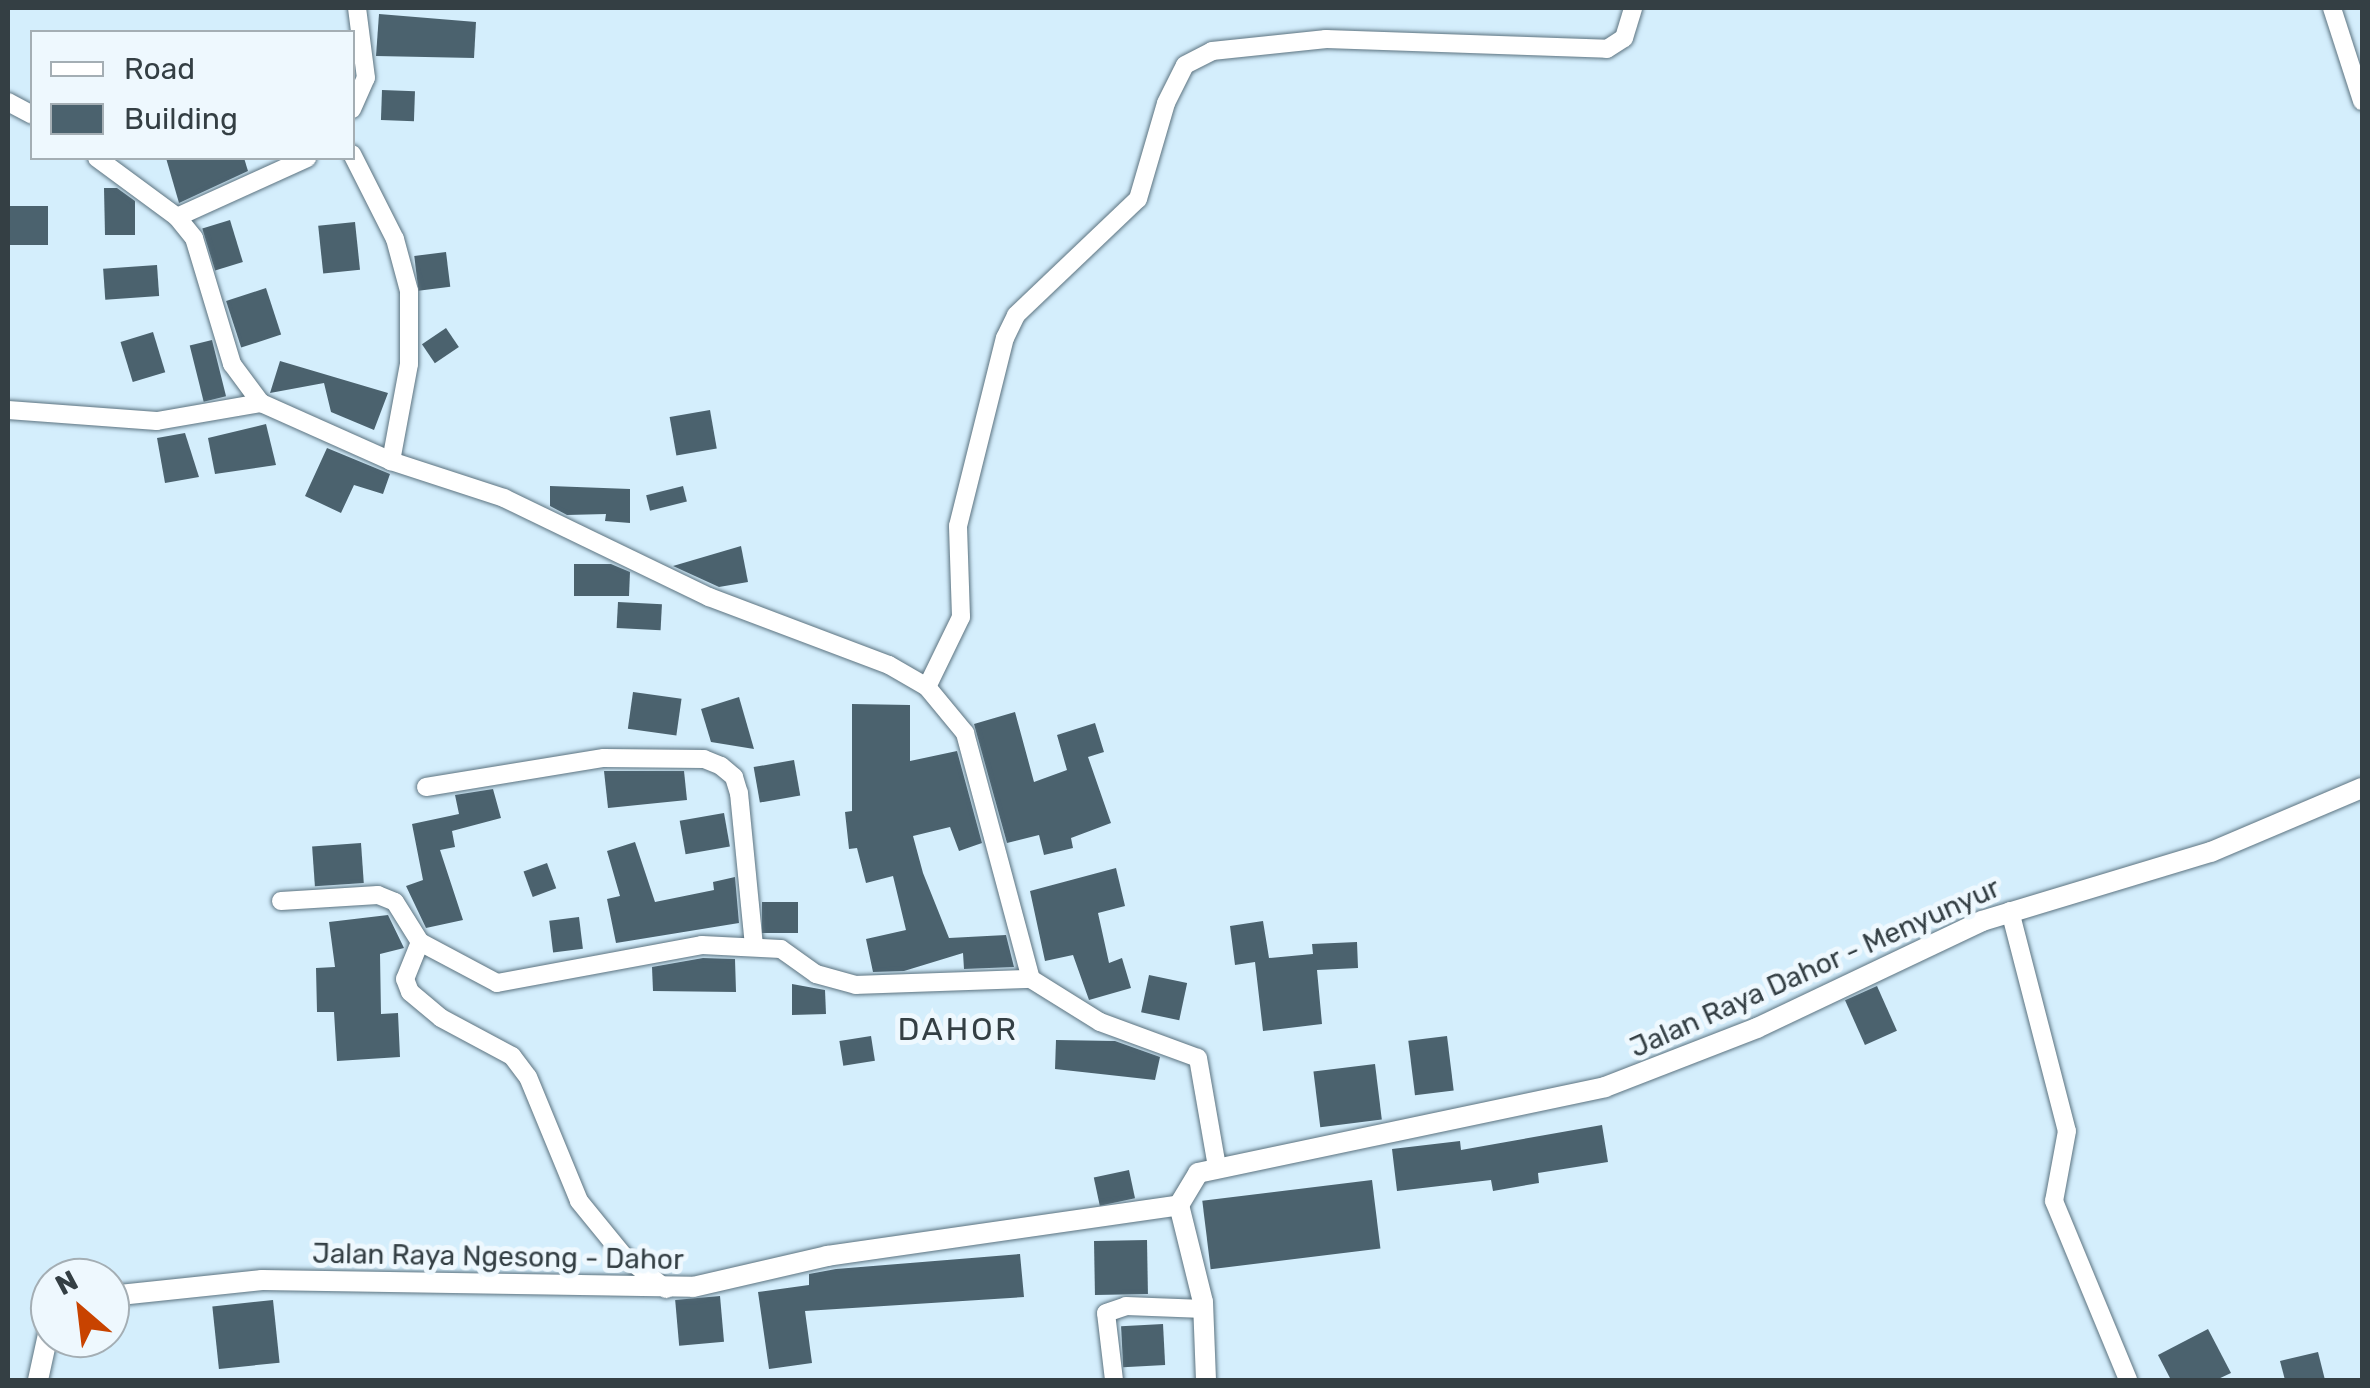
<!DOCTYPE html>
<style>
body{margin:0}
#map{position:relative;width:2370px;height:1388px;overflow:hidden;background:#d4eefc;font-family:Rubik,sans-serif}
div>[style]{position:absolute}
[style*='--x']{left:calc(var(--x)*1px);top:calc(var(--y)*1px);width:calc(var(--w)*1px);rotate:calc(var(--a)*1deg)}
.building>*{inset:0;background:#4b626e;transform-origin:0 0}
.roads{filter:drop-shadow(0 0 2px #5c7380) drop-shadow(0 0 2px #5c7380)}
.minor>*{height:18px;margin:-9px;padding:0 9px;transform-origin:9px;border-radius:9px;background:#fff}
.tertiary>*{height:20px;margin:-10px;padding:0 10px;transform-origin:10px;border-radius:10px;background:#fff}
span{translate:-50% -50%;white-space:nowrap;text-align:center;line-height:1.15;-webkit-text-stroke:10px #eef8fe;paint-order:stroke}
.street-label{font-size:28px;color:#343f44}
.quarter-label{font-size:32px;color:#343f44;letter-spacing:2.5px}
.frame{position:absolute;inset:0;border:10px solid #343f44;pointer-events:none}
.legend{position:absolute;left:30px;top:30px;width:325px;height:130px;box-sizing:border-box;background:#eef8fe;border:2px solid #a4aeb4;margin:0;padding:12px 18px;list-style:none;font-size:30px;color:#343f44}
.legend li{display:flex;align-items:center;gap:20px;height:50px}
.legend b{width:50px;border:2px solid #a4aeb4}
.north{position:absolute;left:30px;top:1258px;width:100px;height:100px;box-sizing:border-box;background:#eef8fe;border:2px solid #a4aeb4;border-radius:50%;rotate:332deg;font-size:28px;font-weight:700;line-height:40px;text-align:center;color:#343f44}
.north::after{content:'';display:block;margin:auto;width:35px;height:45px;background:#c84300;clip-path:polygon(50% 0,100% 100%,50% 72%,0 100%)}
</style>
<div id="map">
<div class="building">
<div style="clip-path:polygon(379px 14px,476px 22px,474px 58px,376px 56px)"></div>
<div style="left:382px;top:90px;width:33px;height:30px;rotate:2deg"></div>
<div style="clip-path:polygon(166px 158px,244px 158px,248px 171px,179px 203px)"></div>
<div style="clip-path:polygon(104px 188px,117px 188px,135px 201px,135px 235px,105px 235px)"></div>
<div style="left:8px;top:206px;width:40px;height:39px"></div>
<div style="left:230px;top:220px;width:44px;height:29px;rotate:73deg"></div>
<div style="left:355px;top:222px;width:48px;height:37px;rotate:84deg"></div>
<div style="left:446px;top:252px;width:35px;height:32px;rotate:83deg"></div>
<div style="left:157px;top:265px;width:31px;height:54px;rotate:86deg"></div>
<div style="left:266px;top:288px;width:49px;height:42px;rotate:72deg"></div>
<div style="left:446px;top:328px;width:23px;height:29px;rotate:56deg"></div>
<div style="left:153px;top:332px;width:42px;height:34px;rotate:73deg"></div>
<div style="left:212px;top:340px;width:58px;height:23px;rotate:76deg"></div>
<div style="clip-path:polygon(280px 361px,388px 393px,374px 430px,331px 412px,324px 383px,270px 393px)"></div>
<div style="left:710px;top:410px;width:39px;height:41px;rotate:80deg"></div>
<div style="clip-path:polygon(266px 424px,276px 465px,215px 474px,208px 438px)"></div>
<div style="clip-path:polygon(185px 433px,199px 477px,165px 483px,157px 438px)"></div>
<div style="clip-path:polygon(327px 448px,390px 474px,383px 494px,354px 485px,341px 513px,305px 496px)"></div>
<div style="clip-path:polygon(550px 486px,630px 489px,630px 523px,605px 521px,606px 514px,567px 515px,550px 506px)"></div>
<div style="left:683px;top:486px;width:16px;height:38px;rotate:76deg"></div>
<div style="clip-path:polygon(741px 546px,748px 582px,719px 587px,673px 566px)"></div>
<div style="clip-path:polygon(574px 564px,611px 564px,630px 572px,629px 596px,574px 596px)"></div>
<div style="left:618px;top:602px;width:44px;height:26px;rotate:3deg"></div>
<div style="left:633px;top:692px;width:49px;height:37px;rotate:8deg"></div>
<div style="clip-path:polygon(739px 697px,754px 749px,711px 742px,701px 709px)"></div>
<div style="clip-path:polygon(852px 704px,910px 705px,910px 761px,957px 751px,982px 843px,959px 851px,950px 827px,913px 836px,923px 873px,949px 938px,1006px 935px,1014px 967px,964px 969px,963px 953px,904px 971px,873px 972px,866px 939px,906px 930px,893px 876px,866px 883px,857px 848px,849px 849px,845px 812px,852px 811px)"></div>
<div style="clip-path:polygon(1015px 712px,1034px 782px,1067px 770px,1057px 735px,1095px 723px,1104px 752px,1088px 757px,1111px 823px,1071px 838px,1073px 848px,1044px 855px,1039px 835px,1007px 843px,974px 724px)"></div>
<div style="left:794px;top:760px;width:36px;height:41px;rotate:80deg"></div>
<div style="clip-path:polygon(604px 771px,684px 771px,687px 800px,608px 808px)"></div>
<div style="clip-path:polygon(493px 789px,501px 818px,452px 831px,455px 847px,440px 850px,463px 920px,426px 928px,406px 886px,423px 880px,412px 824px,459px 814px,455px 795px)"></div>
<div style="left:724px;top:813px;width:34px;height:45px;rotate:80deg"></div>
<div style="clip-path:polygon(635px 842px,655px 902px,714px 890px,713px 882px,735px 877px,739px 923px,616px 943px,607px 899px,620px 896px,607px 851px)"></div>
<div style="left:361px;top:843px;width:40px;height:49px;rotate:86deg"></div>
<div style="left:547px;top:863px;width:27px;height:25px;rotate:70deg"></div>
<div style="clip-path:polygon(1116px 868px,1125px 906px,1098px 913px,1109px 963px,1122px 958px,1131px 988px,1089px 1000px,1073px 955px,1045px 961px,1030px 891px)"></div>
<div style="left:798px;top:902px;width:31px;height:36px;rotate:90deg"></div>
<div style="clip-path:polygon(388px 915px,404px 948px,380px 954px,381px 1014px,398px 1013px,400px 1057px,337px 1061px,334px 1012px,317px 1012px,316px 968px,335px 967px,329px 922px)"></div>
<div style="left:579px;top:917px;width:32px;height:30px;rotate:83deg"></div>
<div style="clip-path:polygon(1263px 921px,1269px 958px,1313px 954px,1312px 944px,1357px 942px,1358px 968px,1317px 970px,1322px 1024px,1263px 1031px,1255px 962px,1235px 965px,1230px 926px)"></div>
<div style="clip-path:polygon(703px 958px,735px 959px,736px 992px,653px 991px,652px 967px)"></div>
<div style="left:1149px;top:975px;width:39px;height:38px;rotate:12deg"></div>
<div style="clip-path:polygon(792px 984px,825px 990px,826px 1014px,792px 1015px)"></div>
<div style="left:1877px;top:986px;width:49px;height:35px;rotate:66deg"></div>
<div style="left:871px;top:1036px;width:25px;height:32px;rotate:81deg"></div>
<div style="left:1447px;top:1036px;width:55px;height:39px;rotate:83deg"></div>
<div style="clip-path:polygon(1056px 1040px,1115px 1041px,1160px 1057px,1155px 1080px,1055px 1069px)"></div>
<div style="left:1375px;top:1064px;width:56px;height:62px;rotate:83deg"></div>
<div style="clip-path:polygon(1602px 1125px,1608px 1162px,1538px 1173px,1539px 1183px,1493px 1191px,1491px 1180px,1397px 1191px,1392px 1149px,1460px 1141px,1461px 1150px)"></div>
<div style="left:1129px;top:1170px;width:29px;height:36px;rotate:78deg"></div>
<div style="left:1372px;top:1180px;width:69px;height:171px;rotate:83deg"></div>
<div style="left:1147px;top:1240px;width:54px;height:53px;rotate:89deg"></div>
<div style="clip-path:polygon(1020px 1254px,1024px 1297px,805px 1311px,812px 1363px,769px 1369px,758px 1292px,809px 1285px,809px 1274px,836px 1269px)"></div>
<div style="left:720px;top:1296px;width:46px;height:45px;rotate:85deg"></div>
<div style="left:273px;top:1300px;width:63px;height:61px;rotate:84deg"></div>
<div style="left:1163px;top:1324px;width:41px;height:42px;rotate:87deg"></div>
<div style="clip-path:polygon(2208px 1329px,2231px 1373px,2216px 1380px,2171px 1380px,2158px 1355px)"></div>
<div style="clip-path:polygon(2318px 1352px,2325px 1380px,2285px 1380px,2280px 1361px)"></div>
</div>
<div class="roads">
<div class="minor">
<div style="--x:2332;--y:8;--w:98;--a:72.1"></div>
<div style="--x:8;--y:102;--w:27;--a:28"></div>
<div style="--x:352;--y:109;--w:34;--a:-66"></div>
<div style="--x:366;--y:78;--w:71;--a:-97.3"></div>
<div style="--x:352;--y:154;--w:95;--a:63.2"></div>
<div style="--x:395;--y:239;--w:54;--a:74.9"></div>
<div style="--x:409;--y:291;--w:73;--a:90"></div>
<div style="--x:409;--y:364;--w:99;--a:100.5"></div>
<div style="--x:97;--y:158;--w:99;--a:36.4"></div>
<div style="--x:177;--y:217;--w:27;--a:51"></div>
<div style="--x:194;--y:238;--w:132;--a:73.2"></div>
<div style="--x:232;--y:364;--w:49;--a:53.4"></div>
<div style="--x:261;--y:403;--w:142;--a:24"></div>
<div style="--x:391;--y:461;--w:119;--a:18.1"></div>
<div style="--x:504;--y:498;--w:228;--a:25.8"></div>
<div style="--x:709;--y:597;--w:192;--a:20.7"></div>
<div style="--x:889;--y:665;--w:44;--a:30.1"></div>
<div style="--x:927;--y:687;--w:60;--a:50.4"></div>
<div style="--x:965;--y:733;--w:255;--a:75"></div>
<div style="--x:1031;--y:979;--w:81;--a:31.9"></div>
<div style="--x:1100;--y:1022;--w:104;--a:20.2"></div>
<div style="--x:1198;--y:1058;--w:111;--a:80.1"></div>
<div style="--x:177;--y:217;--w:143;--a:-24.4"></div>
<div style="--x:8;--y:410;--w:149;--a:4.2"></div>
<div style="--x:157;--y:421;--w:106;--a:-9.8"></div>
<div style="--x:927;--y:687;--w:78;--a:-64.1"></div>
<div style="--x:961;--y:617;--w:91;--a:-91.9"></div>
<div style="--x:958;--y:526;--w:194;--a:-76"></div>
<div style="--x:1005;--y:338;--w:25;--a:-64"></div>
<div style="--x:1016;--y:315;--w:168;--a:-43.6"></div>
<div style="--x:1138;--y:199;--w:100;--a:-73.7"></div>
<div style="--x:1166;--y:103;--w:42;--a:-63.4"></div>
<div style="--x:1185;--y:65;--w:30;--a:-27"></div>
<div style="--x:1212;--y:51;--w:115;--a:-6"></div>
<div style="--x:1326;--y:39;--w:281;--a:2"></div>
<div style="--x:1607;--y:49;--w:20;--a:-33"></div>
<div style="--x:1624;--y:38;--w:31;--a:-73"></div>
<div style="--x:426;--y:787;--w:180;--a:-9.3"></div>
<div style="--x:604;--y:758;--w:100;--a:0.6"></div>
<div style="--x:704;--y:759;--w:18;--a:22"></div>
<div style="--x:721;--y:766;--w:17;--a:40"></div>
<div style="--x:734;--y:777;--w:17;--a:73"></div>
<div style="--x:739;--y:793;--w:153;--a:84.4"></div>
<div style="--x:281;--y:901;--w:97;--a:-3.5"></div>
<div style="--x:378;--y:895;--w:18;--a:22"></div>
<div style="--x:395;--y:902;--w:47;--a:58"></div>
<div style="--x:420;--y:942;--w:87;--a:28"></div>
<div style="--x:497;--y:983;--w:208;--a:-10.5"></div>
<div style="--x:702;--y:945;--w:79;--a:2.9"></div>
<div style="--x:781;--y:949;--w:43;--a:35.5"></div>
<div style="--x:816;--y:974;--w:41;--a:15.4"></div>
<div style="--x:856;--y:985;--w:175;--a:-2"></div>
<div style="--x:2010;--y:911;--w:227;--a:75.5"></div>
<div style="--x:2067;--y:1131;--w:71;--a:100.5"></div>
<div style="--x:2054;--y:1201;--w:194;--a:67.5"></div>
<div style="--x:420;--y:942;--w:40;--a:112"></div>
<div style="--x:405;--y:979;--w:14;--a:69"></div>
<div style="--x:410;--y:992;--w:40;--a:40"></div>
<div style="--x:441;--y:1018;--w:81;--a:28.2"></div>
<div style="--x:512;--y:1056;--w:26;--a:53"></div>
<div style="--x:528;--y:1077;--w:134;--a:67.6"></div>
<div style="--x:579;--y:1201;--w:70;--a:50.8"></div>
<div style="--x:623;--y:1255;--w:55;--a:38.3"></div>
<div style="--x:1114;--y:1380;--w:67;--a:-96.8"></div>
<div style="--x:1106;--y:1313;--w:21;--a:-19"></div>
<div style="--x:1126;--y:1306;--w:78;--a:2.2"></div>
</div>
<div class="tertiary">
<div style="--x:110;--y:1296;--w:153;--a:-6"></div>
<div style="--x:262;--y:1280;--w:431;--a:0.9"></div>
<div style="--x:693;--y:1287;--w:138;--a:-13"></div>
<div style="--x:827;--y:1256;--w:356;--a:-8.2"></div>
<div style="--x:38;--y:1380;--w:56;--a:-77.7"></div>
<div style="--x:1206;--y:1380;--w:78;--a:-92.2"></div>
<div style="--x:1203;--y:1302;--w:100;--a:-103.9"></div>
<div style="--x:1179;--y:1205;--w:37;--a:-59"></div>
<div style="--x:1198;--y:1173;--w:416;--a:-11.9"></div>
<div style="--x:1605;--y:1087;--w:163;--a:-21.2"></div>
<div style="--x:1757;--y:1028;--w:249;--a:-25.4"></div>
<div style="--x:1982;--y:921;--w:239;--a:-16.8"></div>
<div style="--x:2211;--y:852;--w:164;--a:-23"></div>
</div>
</div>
<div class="street-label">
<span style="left:1815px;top:968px;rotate:-24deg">Jalan Raya Dahor - Menyunyur</span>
<span style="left:498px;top:1257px;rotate:1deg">Jalan Raya Ngesong - Dahor</span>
</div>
<div class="quarter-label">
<span style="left:958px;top:1029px">DAHOR</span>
</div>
<div class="frame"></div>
<ul class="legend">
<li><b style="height:12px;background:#fff"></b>Road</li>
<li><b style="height:28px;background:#4b626e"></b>Building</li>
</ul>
<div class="north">N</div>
</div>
